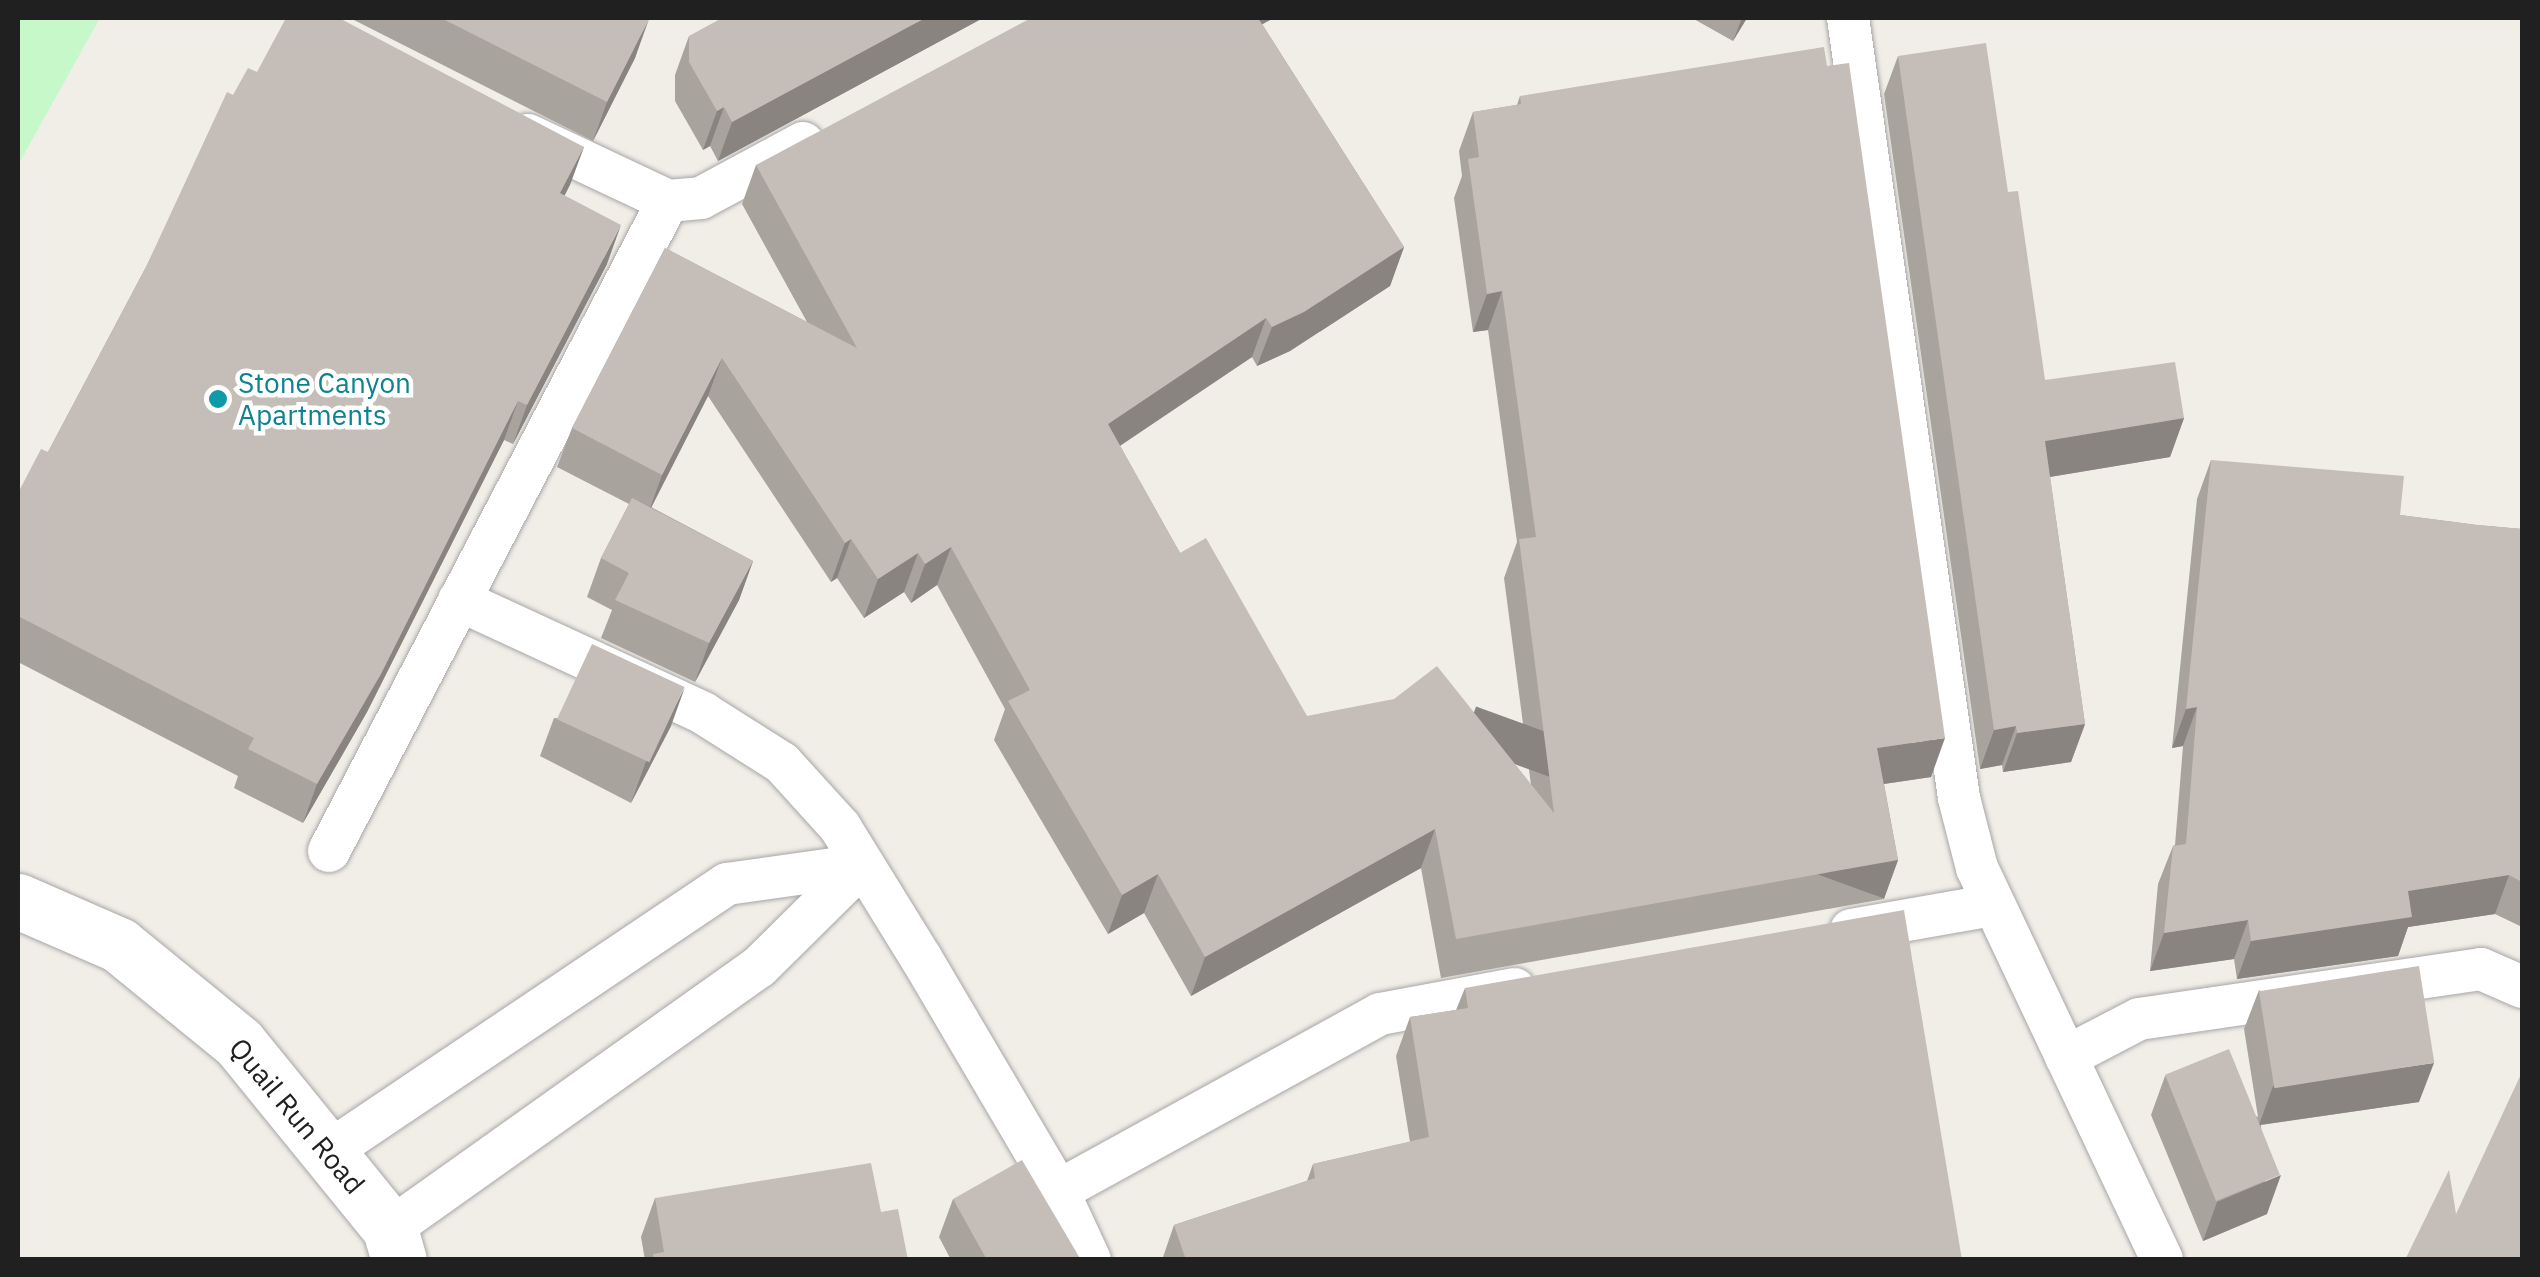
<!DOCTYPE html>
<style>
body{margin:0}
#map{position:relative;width:2540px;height:1277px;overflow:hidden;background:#f1ede7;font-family:"IBM Plex Sans",sans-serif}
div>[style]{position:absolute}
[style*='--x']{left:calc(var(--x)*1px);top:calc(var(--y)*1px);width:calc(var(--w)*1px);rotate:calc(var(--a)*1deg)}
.park>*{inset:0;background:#c7f8ca}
.roads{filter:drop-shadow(0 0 2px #a7a7a7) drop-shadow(0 0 2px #a7a7a7)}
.service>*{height:42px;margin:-21px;padding:0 21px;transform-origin:21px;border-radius:21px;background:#fff}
.minor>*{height:55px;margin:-27.5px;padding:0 27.5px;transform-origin:27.5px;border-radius:27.5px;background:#fff}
.wall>*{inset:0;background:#a9a39d}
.shaded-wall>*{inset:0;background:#8a8480;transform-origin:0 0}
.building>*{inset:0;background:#c5bdb7;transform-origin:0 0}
.dots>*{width:28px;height:28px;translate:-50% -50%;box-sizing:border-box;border:5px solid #fff;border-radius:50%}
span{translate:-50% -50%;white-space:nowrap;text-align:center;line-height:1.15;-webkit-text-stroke:9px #fff;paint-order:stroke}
.culture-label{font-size:28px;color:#0d838f}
.left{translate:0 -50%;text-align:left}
.street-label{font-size:28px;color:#202020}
.frame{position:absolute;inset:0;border:20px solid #202020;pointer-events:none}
</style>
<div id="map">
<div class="park">
<div style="clip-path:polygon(18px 18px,100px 18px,18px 165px)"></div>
</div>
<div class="roads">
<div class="service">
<div style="--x:1848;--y:18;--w:788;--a:81.9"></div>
<div style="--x:1959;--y:798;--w:72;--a:75.6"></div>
<div style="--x:1977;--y:868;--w:433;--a:64.7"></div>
<div style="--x:528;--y:135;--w:155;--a:25.2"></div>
<div style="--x:668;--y:201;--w:33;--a:-5"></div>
<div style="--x:701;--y:198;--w:116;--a:-28.3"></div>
<div style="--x:459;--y:600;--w:269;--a:24.8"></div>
<div style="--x:703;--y:713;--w:93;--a:32.3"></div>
<div style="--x:782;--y:763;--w:86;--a:47.8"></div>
<div style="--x:840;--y:827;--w:154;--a:58.3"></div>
<div style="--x:921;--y:958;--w:270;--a:59.5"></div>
<div style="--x:1058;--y:1191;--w:76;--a:65.1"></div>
<div style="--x:329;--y:851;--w:733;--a:-62.46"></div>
<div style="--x:1851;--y:930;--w:144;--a:-10"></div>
<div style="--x:2066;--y:1057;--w:82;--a:-27.5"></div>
<div style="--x:2139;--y:1019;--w:346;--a:-8.3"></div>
<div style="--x:2481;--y:969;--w:45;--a:23.7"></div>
<div style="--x:328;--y:1152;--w:481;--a:-33.9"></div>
<div style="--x:727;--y:884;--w:136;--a:-8"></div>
<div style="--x:1058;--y:1191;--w:367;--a:-28.8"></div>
<div style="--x:1380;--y:1014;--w:137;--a:-10.5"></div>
<div style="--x:390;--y:1229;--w:453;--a:-35.4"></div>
<div style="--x:759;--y:967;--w:145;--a:-44.7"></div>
</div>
<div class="minor">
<div style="--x:18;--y:901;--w:110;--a:23.5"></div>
<div style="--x:119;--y:945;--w:155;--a:39.2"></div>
<div style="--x:239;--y:1043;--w:240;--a:50.9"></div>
<div style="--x:390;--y:1229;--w:32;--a:74"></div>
</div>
</div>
<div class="wall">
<div style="clip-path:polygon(350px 18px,647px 18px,635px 58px,593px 141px)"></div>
<div style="clip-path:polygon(983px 18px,718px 161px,710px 146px,703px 150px,675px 101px,675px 75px,689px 36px)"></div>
<div style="clip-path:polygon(1692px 18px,1747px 18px,1733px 41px)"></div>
<div style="clip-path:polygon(1262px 24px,1404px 247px,1390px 286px,1290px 351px,1257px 366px,1252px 357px,1120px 446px,1180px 553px,1307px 716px,1531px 785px,1504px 578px,1517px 542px,1488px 330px,1473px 332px,1454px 198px,1462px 176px,1459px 151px,1473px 112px,1517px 105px,1520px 96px,1931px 777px,1884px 784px,1898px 860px,1884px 899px,1441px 978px,1421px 868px,1191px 996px,1144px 913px,1108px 934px,994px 740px,1005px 709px,937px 585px,911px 603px,904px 592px,864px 618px,837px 578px,831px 582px,708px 396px,651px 507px,753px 561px,739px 600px,695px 682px,601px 638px,612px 610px,587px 597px,601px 558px,629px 504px,557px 467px,572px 428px,665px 248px,807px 322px,742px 204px,756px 165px)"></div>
<div style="clip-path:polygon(1898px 56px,2045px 380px,2184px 418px,2170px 457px,2050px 477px,2085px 724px,2071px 762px,2003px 772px,2002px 765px,1980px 769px,1884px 94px)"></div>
<div style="clip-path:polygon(257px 72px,584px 147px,564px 196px,607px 264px,513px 444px,504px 440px,367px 712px,303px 823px,234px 788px,238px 776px,18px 662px,18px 493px,48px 452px,146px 267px,233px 95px)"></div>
<div style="clip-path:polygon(2211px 460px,2400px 515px,2477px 525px,2522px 529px,2522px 927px,2495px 914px,2408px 927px,2398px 956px,2237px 979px,2234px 959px,2150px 971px,2158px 884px,2173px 846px,2175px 845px,2183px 746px,2172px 748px,2197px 499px)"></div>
<div style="clip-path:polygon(554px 718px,671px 726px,631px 803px,540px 756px)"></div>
<div style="clip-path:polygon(1465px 988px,1962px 1260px,1162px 1260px,1174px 1225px,1307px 1181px,1313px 1164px,1410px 1142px,1396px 1056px,1410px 1017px,1456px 1010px)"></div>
<div style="clip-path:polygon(2259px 990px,2419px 1102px,2261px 1125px,2267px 1214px,2203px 1241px,2151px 1115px,2165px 1076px,2258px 1117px,2244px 1029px)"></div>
<div style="clip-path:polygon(655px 1198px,881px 1212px,908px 1260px,645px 1260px,641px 1237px)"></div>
<div style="clip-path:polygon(953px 1199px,1081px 1260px,951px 1260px,939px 1237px)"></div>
</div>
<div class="shaded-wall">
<div style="clip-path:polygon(925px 18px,983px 18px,718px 161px,732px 122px)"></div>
<div style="clip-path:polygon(1241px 18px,1274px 18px,1233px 40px)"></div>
<div style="clip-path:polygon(1742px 18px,1747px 18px,1733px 41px)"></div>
<div style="clip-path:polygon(649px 19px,635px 58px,593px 141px,607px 102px)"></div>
<div style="clip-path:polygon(724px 107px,710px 146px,703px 150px,717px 111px)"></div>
<div style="clip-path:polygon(584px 147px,570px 185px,546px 232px,560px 193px)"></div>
<div style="clip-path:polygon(621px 225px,607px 264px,513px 444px,527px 405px)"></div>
<div style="clip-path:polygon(1404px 247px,1390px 286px,1290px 351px,1257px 366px,1272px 327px)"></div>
<div style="clip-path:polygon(1502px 291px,1488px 330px,1473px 332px,1487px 294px)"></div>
<div style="clip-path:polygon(1266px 318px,1252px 357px,1094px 463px,1108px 424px)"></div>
<div style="clip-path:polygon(722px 358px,708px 396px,648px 514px,662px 475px)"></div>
<div style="clip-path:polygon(518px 401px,504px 440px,367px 712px,303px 823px,317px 784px)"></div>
<div style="clip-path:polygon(2184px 418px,2170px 457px,2031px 480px,2045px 441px)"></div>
<div style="clip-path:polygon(851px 539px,837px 578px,831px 582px,845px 543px)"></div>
<div style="clip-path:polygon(951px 547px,937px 585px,911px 603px,925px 564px)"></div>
<div style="clip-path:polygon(918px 553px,904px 592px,864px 618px,878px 579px)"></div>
<div style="clip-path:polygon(753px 561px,739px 600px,695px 682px,709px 643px)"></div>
<div style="clip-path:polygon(685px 687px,671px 726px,631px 803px,645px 764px)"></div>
<div style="clip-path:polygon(2197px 707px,2183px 746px,2172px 748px,2186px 709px)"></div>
<div style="clip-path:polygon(2085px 724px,2071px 762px,2003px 772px,2017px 733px)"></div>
<div style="clip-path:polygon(2016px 726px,2002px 765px,1980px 769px,1994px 730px)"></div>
<div style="clip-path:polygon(1945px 738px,1931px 777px,1863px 787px,1877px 748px)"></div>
<div style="clip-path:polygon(1435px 829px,1421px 868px,1191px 996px,1205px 957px)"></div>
<div style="left:1898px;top:860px;width:41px;height:449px;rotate:110deg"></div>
<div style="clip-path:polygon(1158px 874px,1144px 913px,1108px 934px,1122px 895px)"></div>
<div style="clip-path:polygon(2509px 875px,2495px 914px,2408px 927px,2398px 956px,2237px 979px,2251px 941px,2408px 891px)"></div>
<div style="clip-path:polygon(2248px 920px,2234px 959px,2150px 971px,2164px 933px)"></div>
<div style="clip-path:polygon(2434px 1063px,2419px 1102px,2259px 1125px,2273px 1086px)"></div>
<div style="clip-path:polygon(2281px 1175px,2267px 1214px,2203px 1241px,2217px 1202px)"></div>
</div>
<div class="building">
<div style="clip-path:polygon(286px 18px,339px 18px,584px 147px,560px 193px,621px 225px,527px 405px,518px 401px,381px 674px,317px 784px,248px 749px,254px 738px,18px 616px,18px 493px,41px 449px,48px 452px,146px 267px,227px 92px,233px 95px,248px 68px,257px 72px)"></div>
<div style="clip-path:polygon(441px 18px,647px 18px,649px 19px,607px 102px)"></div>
<div style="clip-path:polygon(722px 18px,925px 18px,732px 122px,724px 107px,717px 111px,689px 62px,689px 36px)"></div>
<div style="clip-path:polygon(1031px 18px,1258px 18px,1404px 247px,1304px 312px,1272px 327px,1266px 318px,1108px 424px,1180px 553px,1206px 538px,1307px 716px,1394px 699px,1437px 666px,1554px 813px,1519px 539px,1536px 537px,1502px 291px,1487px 294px,1468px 159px,1479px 157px,1473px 112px,1521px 104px,1520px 96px,1824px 47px,1827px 66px,1849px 63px,1945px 738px,1877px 748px,1898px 860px,1456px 939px,1435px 829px,1205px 957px,1158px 874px,1122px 895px,1008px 701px,1030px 690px,951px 547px,925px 564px,918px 553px,878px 579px,851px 539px,845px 543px,722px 358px,662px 475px,572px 428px,665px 248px,857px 348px,756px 165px)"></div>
<div style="clip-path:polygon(1986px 43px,2008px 192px,2018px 191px,2045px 380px,2175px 362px,2184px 418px,2045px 441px,2085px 724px,2017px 733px,2016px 726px,1994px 730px,1898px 56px)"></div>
<div style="clip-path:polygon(2211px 460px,2404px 476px,2400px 515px,2477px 525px,2522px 529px,2522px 882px,2509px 875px,2408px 891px,2412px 917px,2251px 941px,2248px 920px,2164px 933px,2173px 846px,2186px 844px,2197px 707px,2186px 709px)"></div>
<div style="clip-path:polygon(632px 498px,753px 561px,709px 643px,615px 600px,629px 573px,601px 558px)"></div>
<div style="left:592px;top:644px;width:102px;height:83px;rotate:25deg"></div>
<div style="clip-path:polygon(1904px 910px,1962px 1260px,1186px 1260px,1174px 1225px,1315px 1178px,1313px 1164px,1429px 1137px,1410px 1017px,1468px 1008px,1465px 988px)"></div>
<div style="left:2419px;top:966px;width:98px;height:162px;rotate:81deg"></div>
<div style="left:2229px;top:1049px;width:136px;height:69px;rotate:68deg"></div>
<div style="clip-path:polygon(2522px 1072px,2522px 1260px,2405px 1260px,2449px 1170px,2456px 1214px)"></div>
<div style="clip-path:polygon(1022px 1160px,1081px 1260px,987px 1260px,953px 1199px)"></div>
<div style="clip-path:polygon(871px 1163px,881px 1212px,898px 1209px,908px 1260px,654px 1260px,653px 1254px,664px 1252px,655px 1198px)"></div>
</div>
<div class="dots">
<div style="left:218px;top:399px;background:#0f9aa8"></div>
</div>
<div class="culture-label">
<span class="left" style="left:238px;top:399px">Stone Canyon<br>Apartments</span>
</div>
<div class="street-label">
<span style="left:297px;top:1116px;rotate:50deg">Quail Run Road</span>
</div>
<div class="frame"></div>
</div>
